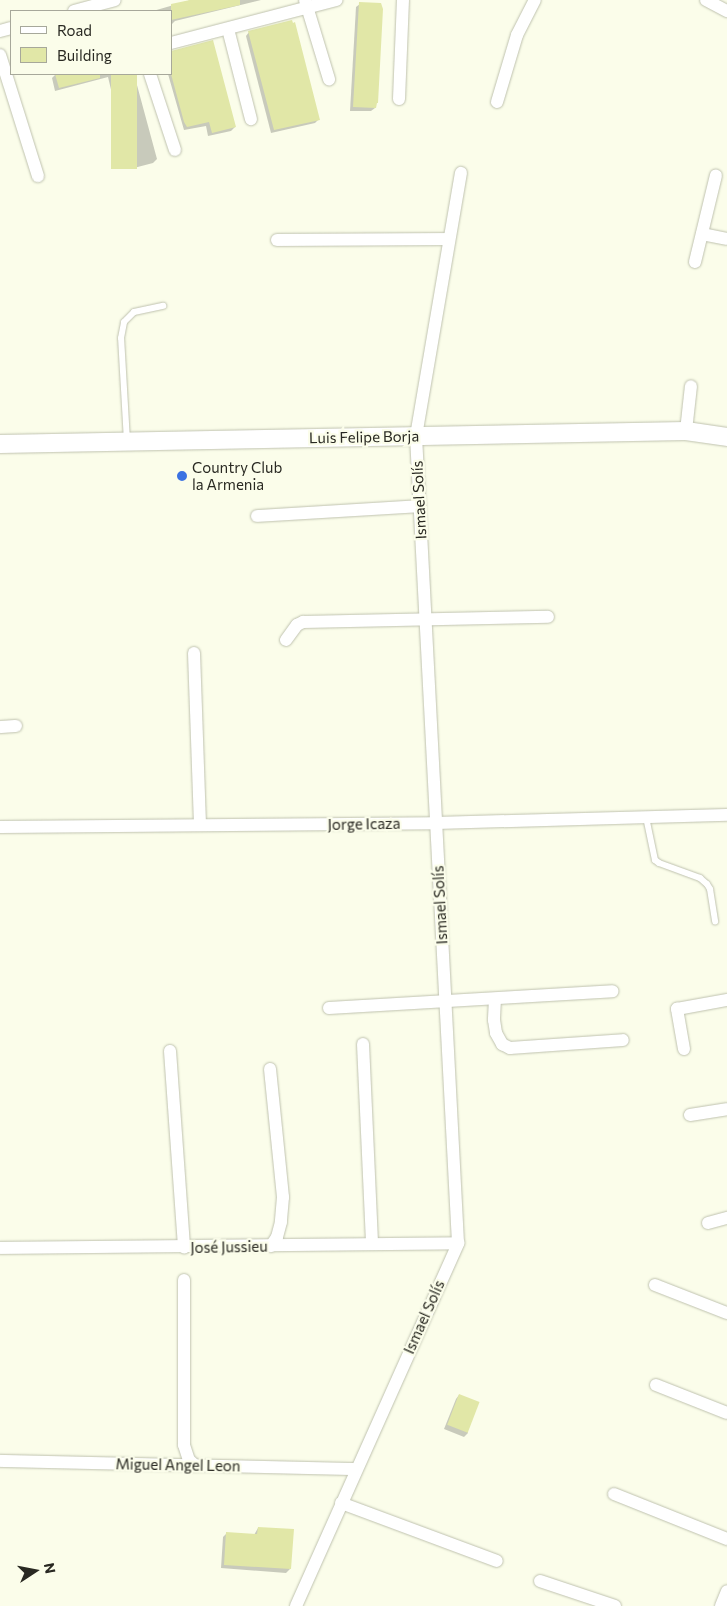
<!DOCTYPE html>
<meta charset="utf-8">
<style>
body{margin:0}
#map{position:relative;width:727px;height:1606px;overflow:hidden;background:#fbfdea;font-family:Commissioner,sans-serif}
div>[style]{position:absolute}
[style*='--x']{left:calc(var(--x)*1px);top:calc(var(--y)*1px);width:calc(var(--w)*1px);rotate:calc(var(--a)*1deg)}
.shadow>*{inset:0;background:#0003}
.building>*{inset:0;background:#e1e7a7;transform-origin:0 0}
.roads{filter:drop-shadow(0 0 1px #bfc2af) drop-shadow(0 0 1px #bfc2af)}
.lane>*{height:6px;margin:-3px;padding:0 3px;transform-origin:3px;border-radius:3px;background:#fff}
.street>*{height:12px;margin:-6px;padding:0 6px;transform-origin:6px;border-radius:6px;background:#fff}
.secondary>*{height:18px;margin:-9px;padding:0 9px;transform-origin:9px;border-radius:9px;background:#fff}
.dots>*{width:14px;height:14px;translate:-50% -50%;box-sizing:border-box;border:2px solid #fbfdea;border-radius:50%}
span{translate:-50% -50%;white-space:nowrap;text-align:center;line-height:1.15;-webkit-text-stroke:4.5px #fbfdea;paint-order:stroke}
.street-label{font-size:15px;color:#292922}
.poi-label{font-size:15px;color:#292922}
.left{translate:0 -50%;text-align:left}
.legend{position:absolute;left:10px;top:10px;width:162px;height:65px;box-sizing:border-box;background:#fbfdea;border:1px solid #a7a89a;margin:0;padding:6px 9px;list-style:none;font-size:15px;color:#292922}
.legend li{display:flex;align-items:center;gap:10px;height:25px}
.legend b{width:25px;border:1px solid #a7a89a}
.north{position:absolute;left:10px;top:1546px;width:50px;height:50px;-webkit-text-stroke:4px #fbfdea;paint-order:stroke;rotate:79deg;font-size:14px;font-weight:700;line-height:20px;text-align:center;color:#292922}
.north::after{content:'';display:block;margin:auto;width:18px;height:22px;background:#292922;clip-path:polygon(50% 0,100% 100%,50% 72%,0 100%)}
</style>
<div id="map">
<div class="shadow">
<div style="clip-path:polygon(191px 0,261px 0,175px 21px,171px 25px,171px 11px,153px 11px)"></div>
<div style="clip-path:polygon(360px 4px,375px 108px,371px 111px,350px 111px,356px 7px)"></div>
<div style="clip-path:polygon(249px 32px,319px 119px,315px 123px,271px 133px,246px 36px)"></div>
<div style="clip-path:polygon(56px 74px,134px 74px,157px 159px,153px 163px,130px 169px,108px 77px,55px 91px,52px 78px)"></div>
<div style="clip-path:polygon(168px 74px,171px 74px,235px 127px,231px 131px,208px 136px,206px 126px,184px 130px)"></div>
<div style="clip-path:polygon(459px 1395px,468px 1433px,464px 1437px,444px 1429px,456px 1399px)"></div>
<div style="clip-path:polygon(258px 1528px,290px 1569px,286px 1573px,221px 1568px,223px 1537px,227px 1533px,254px 1535px)"></div>
</div>
<div class="building">
<div style="clip-path:polygon(190px 0,240px 0,240px 5px,171px 20px,171px 4px)"></div>
<div style="clip-path:polygon(359px 2px,381px 3px,383px 9px,378px 103px,377px 103px,376px 108px,353px 107px)"></div>
<div style="clip-path:polygon(292px 20px,293px 23px,295px 22px,320px 120px,274px 130px,248px 31px)"></div>
<div style="clip-path:polygon(213px 40px,236px 127px,212px 133px,209px 122px,187px 127px,184px 122px,171px 74px,171px 51px)"></div>
<div style="clip-path:polygon(55px 74px,100px 74px,100px 78px,59px 88px)"></div>
<div style="left:111px;top:74px;width:26px;height:95px"></div>
<div style="left:459px;top:1394px;width:22px;height:33px;rotate:21deg"></div>
<div style="clip-path:polygon(258px 1527px,294px 1529px,291px 1569px,224px 1565px,226px 1532px,257px 1534px)"></div>
</div>
<div class="roads">
<div class="lane">
<div style="--x:127;--y:441;--w:103;--a:-93.3"></div>
<div style="--x:121;--y:338;--w:16;--a:-79"></div>
<div style="--x:124;--y:322;--w:14;--a:-45"></div>
<div style="--x:134;--y:312;--w:30;--a:-12"></div>
<div style="--x:646;--y:817;--w:44;--a:78.2"></div>
<div style="--x:655;--y:860;--w:5;--a:37"></div>
<div style="--x:659;--y:863;--w:44;--a:20.1"></div>
<div style="--x:700;--y:878;--w:9;--a:41"></div>
<div style="--x:707;--y:884;--w:6;--a:59"></div>
<div style="--x:710;--y:889;--w:33;--a:81"></div>
</div>
<div class="street">
<div style="--x:305;--y:0;--w:83;--a:73.1"></div>
<div style="--x:706;--y:0;--w:24;--a:28"></div>
<div style="--x:74;--y:11;--w:42;--a:-15"></div>
<div style="--x:228;--y:29;--w:93;--a:75.7"></div>
<div style="--x:0;--y:31;--w:11;--a:-15"></div>
<div style="--x:171;--y:43;--w:171;--a:-14.6"></div>
<div style="--x:0;--y:55;--w:127;--a:72.6"></div>
<div style="--x:150;--y:74;--w:80;--a:71.8"></div>
<div style="--x:399;--y:99;--w:99;--a:-87.7"></div>
<div style="--x:497;--y:102;--w:70;--a:-73.4"></div>
<div style="--x:517;--y:35;--w:39;--a:-63"></div>
<div style="--x:702;--y:234;--w:25;--a:11"></div>
<div style="--x:277;--y:240;--w:172;--a:-0.3"></div>
<div style="--x:695;--y:262;--w:89;--a:-76.4"></div>
<div style="--x:686;--y:431;--w:45;--a:-83.7"></div>
<div style="--x:257;--y:516;--w:163;--a:-3.5"></div>
<div style="--x:286;--y:640;--w:19;--a:-54"></div>
<div style="--x:297;--y:625;--w:7;--a:-27"></div>
<div style="--x:303;--y:622;--w:245;--a:-1.2"></div>
<div style="--x:194;--y:653;--w:172;--a:88"></div>
<div style="--x:0;--y:727;--w:16;--a:-4"></div>
<div style="--x:0;--y:827;--w:436;--a:-0.5"></div>
<div style="--x:436;--y:823;--w:291;--a:-1.6"></div>
<div style="--x:495;--y:999;--w:21;--a:93"></div>
<div style="--x:494;--y:1020;--w:13;--a:81"></div>
<div style="--x:496;--y:1033;--w:13;--a:61"></div>
<div style="--x:502;--y:1044;--w:9;--a:27"></div>
<div style="--x:510;--y:1048;--w:113;--a:-4"></div>
<div style="--x:329;--y:1008;--w:284;--a:-3.4"></div>
<div style="--x:363;--y:1044;--w:200;--a:87.4"></div>
<div style="--x:684;--y:1049;--w:41;--a:-99.9"></div>
<div style="--x:677;--y:1009;--w:51;--a:-10.2"></div>
<div style="--x:170;--y:1051;--w:197;--a:85.9"></div>
<div style="--x:270;--y:1069;--w:129;--a:84.2"></div>
<div style="--x:283;--y:1197;--w:25;--a:95"></div>
<div style="--x:281;--y:1222;--w:16;--a:105"></div>
<div style="--x:277;--y:1237;--w:11;--a:124"></div>
<div style="--x:690;--y:1115;--w:37;--a:-9"></div>
<div style="--x:708;--y:1223;--w:20;--a:-15"></div>
<div style="--x:0;--y:1248;--w:458;--a:-0.6"></div>
<div style="--x:184;--y:1280;--w:165;--a:90"></div>
<div style="--x:184;--y:1445;--w:16;--a:72"></div>
<div style="--x:189;--y:1460;--w:9;--a:41"></div>
<div style="--x:655;--y:1285;--w:77;--a:21.3"></div>
<div style="--x:656;--y:1385;--w:76;--a:21.5"></div>
<div style="--x:0;--y:1461;--w:356;--a:1.3"></div>
<div style="--x:614;--y:1494;--w:122;--a:21.7"></div>
<div style="--x:341;--y:1503;--w:166;--a:20.4"></div>
<div style="--x:540;--y:1581;--w:79;--a:18.4"></div>
<div style="--x:296;--y:1606;--w:398;--a:-65.9"></div>
<div style="--x:458;--y:1243;--w:808;--a:-92.98"></div>
<div style="--x:416;--y:436;--w:267;--a:-80.3"></div>
<div style="--x:721;--y:1606;--w:16;--a:-68"></div>
</div>
<div class="secondary">
<div style="--x:0;--y:444;--w:686;--a:-1.09"></div>
<div style="--x:686;--y:431;--w:41;--a:8.3"></div>
</div>
</div>
<div class="dots">
<div style="left:182px;top:476px;background:#3b72e2"></div>
</div>
<div class="street-label">
<span style="left:364px;top:437px;rotate:-1deg">Luis Felipe Borja</span>
<span style="left:419px;top:500px;rotate:-93deg">Ismael Solís</span>
<span style="left:364px;top:824px;rotate:-1deg">Jorge Icaza</span>
<span style="left:440px;top:905px;rotate:-93deg">Ismael Solís</span>
<span style="left:229px;top:1247px;rotate:-1deg">José Jussieu</span>
<span style="left:424px;top:1317px;rotate:-66deg">Ismael Solís</span>
<span style="left:178px;top:1465px;rotate:1deg">Miguel Angel Leon</span>
</div>
<div class="poi-label">
<span class="left" style="left:192px;top:476px">Country Club<br>la Armenia</span>
</div>
<ul class="legend">
<li><b style="height:6px;background:#fff"></b>Road</li>
<li><b style="height:14px;background:#e1e7a7"></b>Building</li>
</ul>
<div class="north">N</div>
</div>
